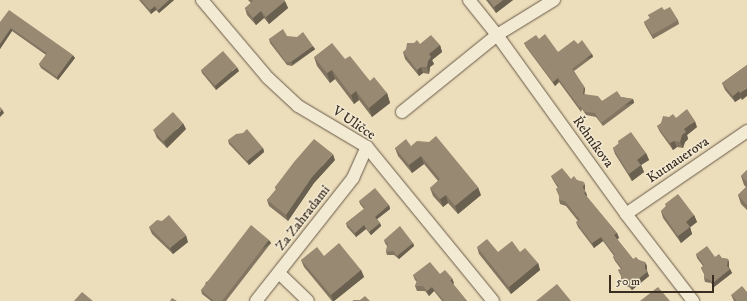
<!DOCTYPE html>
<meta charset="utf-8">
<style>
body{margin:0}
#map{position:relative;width:747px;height:301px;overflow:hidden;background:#eddebb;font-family:"IM FELL DW Pica",serif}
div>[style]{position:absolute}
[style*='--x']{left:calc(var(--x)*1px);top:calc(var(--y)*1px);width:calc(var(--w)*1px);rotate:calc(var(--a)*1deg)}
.roads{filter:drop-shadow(0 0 1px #675948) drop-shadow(0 0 1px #675948)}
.street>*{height:12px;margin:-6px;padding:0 6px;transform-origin:6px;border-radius:6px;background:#f3ead3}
.wall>*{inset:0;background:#827662}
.shaded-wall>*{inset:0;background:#6a6050;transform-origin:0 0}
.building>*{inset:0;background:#978972;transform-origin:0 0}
span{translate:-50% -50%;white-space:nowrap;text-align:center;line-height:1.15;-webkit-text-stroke:3px #f3ead3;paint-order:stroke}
.street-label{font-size:14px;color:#3a2d22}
.scale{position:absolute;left:609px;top:275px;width:105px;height:18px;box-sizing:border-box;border:2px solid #3a2d22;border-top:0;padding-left:5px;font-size:12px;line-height:14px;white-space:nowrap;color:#3a2d22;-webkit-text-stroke:3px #f3ead3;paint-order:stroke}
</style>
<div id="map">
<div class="roads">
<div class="street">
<div style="--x:202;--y:0;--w:102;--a:49.8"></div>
<div style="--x:268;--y:78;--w:41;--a:43"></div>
<div style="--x:298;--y:106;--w:80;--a:30.7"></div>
<div style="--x:367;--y:147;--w:199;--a:50.7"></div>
<div style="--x:469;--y:0;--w:45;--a:51.3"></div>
<div style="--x:497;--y:35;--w:221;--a:54.2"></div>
<div style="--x:626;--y:214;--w:110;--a:52.4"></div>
<div style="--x:402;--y:112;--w:122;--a:-39"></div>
<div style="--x:497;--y:35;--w:67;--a:-31.6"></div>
<div style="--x:626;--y:214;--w:147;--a:-34.4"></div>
<div style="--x:279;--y:273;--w:40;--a:44"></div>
<div style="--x:256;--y:301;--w:157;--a:-51.7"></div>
<div style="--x:353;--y:178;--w:34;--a:-66"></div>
</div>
</div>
<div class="wall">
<div style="clip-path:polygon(139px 0,174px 0,159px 13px,156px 10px,151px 14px)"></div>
<div style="clip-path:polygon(248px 0,284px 0,288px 8px,269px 24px,264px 18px,256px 25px,247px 15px,245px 8px,251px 3px)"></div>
<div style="clip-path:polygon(486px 0,513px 0,496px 13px)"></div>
<div style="clip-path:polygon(664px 10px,678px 20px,679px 24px,653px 39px,645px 25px,644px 22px,650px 18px,648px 15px)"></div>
<div style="clip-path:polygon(0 22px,75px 58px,58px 80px,41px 68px,39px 64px,46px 55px,12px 31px,0 49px)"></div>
<div style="clip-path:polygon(287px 36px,315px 49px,292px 66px,287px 65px,270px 43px,269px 39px)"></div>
<div style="clip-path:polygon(539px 39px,558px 52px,592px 54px,593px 57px,574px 71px,585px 89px,584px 94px,602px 101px,621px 97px,633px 99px,634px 103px,603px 126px,596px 117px,586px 115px,582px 109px,581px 112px,559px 82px,555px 86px,526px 47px,524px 43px)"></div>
<div style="clip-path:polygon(420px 44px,440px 45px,442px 52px,432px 60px,434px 64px,430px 67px,429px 74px,423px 73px,419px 76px,405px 59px,403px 52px)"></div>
<div style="clip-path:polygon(314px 57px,345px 59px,370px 81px,387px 93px,390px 103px,372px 117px,359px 100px,354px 104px,335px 79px,330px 83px,317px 66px)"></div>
<div style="clip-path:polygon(747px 65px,742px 100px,741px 98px,735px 102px,725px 90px,722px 83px)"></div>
<div style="clip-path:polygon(201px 70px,239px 71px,216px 90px,202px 73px)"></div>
<div style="clip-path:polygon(676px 118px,697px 127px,687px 135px,688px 139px,685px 142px,683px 148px,677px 147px,673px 150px,660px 132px,657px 126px)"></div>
<div style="clip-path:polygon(186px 129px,167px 148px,157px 138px,154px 131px)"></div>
<div style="clip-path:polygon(228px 140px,263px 148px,264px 152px,249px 165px,229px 144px)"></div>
<div style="clip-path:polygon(618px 141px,646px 153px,649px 160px,641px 165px,644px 172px,632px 181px,615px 154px,613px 148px,619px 144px)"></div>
<div style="clip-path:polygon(411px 146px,481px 195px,458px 214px,448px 203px,443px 207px,433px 196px,430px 188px,438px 181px,424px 164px,412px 173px,398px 156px,395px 148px)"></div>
<div style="clip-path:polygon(335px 160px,314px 183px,288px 221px,269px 206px,267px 200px,276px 190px,275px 187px)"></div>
<div style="clip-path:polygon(747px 170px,747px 210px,741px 204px,738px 195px,746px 187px,744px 185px,741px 176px)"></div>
<div style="clip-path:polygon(551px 176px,577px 180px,585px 186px,585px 191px,587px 196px,587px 197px,617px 233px,619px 238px,617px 239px,633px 259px,639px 260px,647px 266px,647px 270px,649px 276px,632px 290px,629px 287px,623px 285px,621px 281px,621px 276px,618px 270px,621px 269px,615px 261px,613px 257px,614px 256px,603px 241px,594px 248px,578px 227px,576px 222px,578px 221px,566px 206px,560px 204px,559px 200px,559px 196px,556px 189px,558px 188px,553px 180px)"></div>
<div style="clip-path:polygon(359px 201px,389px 205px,390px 209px,377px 219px,380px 223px,381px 226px,371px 235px,366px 229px,356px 237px,347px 227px,346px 223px,364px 209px,360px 204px)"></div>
<div style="clip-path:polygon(665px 204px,694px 215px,697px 222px,690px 227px,692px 234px,681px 243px,663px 218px,661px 211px,666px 206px)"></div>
<div style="clip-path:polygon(149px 227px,188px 242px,173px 254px,152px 234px)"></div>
<div style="clip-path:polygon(384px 240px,413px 243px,414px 246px,399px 259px,394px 255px,387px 255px,386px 252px,387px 246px,385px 243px)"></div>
<div style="clip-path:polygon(271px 243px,226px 301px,211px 301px,202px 294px,201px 290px)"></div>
<div style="clip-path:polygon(477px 247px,498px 252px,538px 263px,540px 270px,511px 294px,479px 254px)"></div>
<div style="clip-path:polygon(696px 254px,728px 259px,729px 263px,729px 267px,732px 273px,714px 287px,711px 283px,705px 282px,704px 278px,704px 274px,701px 268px,703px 266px,697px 258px)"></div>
<div style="clip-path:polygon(324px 256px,361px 270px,364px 277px,334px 301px,332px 301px,304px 267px,301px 260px)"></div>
<div style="clip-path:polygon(440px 274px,454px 283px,453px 284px,467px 301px,442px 301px,434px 291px,429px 296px,425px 291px,417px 291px,415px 286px,417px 282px,415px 280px,413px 275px)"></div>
<div style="clip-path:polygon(731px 295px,747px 301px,734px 301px)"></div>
</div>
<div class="shaded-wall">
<div style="clip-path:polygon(169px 0,174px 0,159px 13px,158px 10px)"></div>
<div style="clip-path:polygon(503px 0,513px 0,496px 13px,494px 7px)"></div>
<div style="clip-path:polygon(285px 1px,288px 8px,269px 24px,266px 17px)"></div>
<div style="clip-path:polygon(155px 6px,156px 10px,151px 14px,150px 10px)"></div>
<div style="clip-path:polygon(261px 11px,264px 18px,256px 25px,253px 18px)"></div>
<div style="clip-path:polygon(11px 28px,12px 31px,0 49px,0 44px)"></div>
<div style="clip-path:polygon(440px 45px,442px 52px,432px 60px,434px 64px,430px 67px,429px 74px,427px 67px,429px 54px)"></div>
<div style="left:313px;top:46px;width:4px;height:27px;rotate:56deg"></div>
<div style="left:592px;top:54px;width:3px;height:25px;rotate:72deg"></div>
<div style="clip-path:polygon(73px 55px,75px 58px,58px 80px,57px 77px)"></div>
<div style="clip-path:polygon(237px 67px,239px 71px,216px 90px,215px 86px)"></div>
<div style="clip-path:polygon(421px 67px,423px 73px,419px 76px,417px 70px)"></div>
<div style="clip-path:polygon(332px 70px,335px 79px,330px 83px,327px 73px)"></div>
<div style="clip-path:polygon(558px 78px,559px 82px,555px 86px,553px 82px)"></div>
<div style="clip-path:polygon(584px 86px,585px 89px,584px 97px,583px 94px)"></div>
<div style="clip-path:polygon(747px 88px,747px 96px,742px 100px,740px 93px)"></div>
<div style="clip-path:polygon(356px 91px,359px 100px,354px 104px,351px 95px)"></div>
<div style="clip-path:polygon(739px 91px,741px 98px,735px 102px,733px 96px)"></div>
<div style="clip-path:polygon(387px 93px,390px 103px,372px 117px,369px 108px)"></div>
<div style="left:633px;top:99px;width:4px;height:40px;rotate:76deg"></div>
<div style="clip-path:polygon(2px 109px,4px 113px,0 117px,0 112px)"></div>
<div style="clip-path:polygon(695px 121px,697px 127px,687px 135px,688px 139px,685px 142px,683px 148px,680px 142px,684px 129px)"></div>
<div style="clip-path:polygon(183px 123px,186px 129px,167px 148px,164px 142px)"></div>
<div style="clip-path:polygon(674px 141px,677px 147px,673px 150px,670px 143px)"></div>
<div style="clip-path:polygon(263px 148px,264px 152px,249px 165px,247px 161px)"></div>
<div style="clip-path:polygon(646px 153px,649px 160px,641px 165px,644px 172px,632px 181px,629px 174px,637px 160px)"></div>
<div style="clip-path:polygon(333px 154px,335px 160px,314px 183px,288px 221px,286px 215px,312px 177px)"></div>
<div style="clip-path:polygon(421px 156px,424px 164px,412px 173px,409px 165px)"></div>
<div style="clip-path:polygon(584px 182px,585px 186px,584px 193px,586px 192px,587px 196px,585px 198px,583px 188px)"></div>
<div style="clip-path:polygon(478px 187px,481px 195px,458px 214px,455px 206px)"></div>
<div style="clip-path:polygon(446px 195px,448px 203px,443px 207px,440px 199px)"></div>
<div style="clip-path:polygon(389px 205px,390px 209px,376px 220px,375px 217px)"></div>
<div style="clip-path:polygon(694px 215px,697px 222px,688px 229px,686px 222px)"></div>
<div style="clip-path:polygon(380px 223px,381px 226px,371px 235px,369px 232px)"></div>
<div style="clip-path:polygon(364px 225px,366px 229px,356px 237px,355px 233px)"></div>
<div style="clip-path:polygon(690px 227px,692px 234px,681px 243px,678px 236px)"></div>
<div style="clip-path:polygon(617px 233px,619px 238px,616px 240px,614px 235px)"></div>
<div style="clip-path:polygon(186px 235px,188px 242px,173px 254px,170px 248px)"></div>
<div style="clip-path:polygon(601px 237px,603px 241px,594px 248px,592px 243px)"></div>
<div style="left:269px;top:240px;width:4px;height:77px;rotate:56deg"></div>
<div style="clip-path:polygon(413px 243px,414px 246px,399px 259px,397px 256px)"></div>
<div style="clip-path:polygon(728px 259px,729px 263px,729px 269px,727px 266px)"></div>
<div style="clip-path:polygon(645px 262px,647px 266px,646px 273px,647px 272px,649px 276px,632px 290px,630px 286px,645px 268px)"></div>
<div style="clip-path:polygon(538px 263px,540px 270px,511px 294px,509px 287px)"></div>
<div style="clip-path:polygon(730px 269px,732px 273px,714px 287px,713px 283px)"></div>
<div style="clip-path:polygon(361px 270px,364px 277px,334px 301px,333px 301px,331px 295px)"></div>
<div style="clip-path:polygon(452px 278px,454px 283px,452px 285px,450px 280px)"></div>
<div style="clip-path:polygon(432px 287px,434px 291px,429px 296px,427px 291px)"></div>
</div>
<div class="building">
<div style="clip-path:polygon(141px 0,169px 0,158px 10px,155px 6px,150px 10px)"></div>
<div style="clip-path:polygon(252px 0,284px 0,285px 1px,266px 17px,261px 11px,253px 18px,245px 8px,253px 1px)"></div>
<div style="clip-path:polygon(489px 0,503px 0,494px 7px)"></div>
<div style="clip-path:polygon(662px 7px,664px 10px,670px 7px,678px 20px,652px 35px,644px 22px,650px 18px,648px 15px)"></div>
<div style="clip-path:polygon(9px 10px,73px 55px,57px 77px,39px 64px,47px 53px,11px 28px,0 44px,0 22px)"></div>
<div style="clip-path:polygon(283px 29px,287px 36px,297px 37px,303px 32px,313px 46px,291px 62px,286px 62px,269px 39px)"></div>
<div style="clip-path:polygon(545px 34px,558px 52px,574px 40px,578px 44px,582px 40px,592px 54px,572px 69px,584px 86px,583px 94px,598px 96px,602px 101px,617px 91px,621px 97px,633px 99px,601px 123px,595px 113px,585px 112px,580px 106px,580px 108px,558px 78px,553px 82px,524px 43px,536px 35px,539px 39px)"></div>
<div style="clip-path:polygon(431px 35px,440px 45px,429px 54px,431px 57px,428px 61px,427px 67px,421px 67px,417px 70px,403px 52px,406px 49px,407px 43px,414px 43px,417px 40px,420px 44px)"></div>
<div style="clip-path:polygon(332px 43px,345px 59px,350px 56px,370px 81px,374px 77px,387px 93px,369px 108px,356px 91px,351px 95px,332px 70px,327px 73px,314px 57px)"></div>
<div style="left:223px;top:51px;width:21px;height:29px;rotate:49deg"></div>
<div style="clip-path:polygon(747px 65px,747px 88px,740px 93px,739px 91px,733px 96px,722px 83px)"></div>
<div style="clip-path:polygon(0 107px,2px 109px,0 112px)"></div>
<div style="clip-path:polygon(687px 109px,695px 121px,684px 129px,686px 132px,682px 135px,680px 142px,674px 141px,670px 143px,657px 126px,661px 123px,663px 116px,669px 117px,673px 114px,676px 118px)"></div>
<div style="left:173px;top:112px;width:15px;height:27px;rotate:48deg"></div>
<div style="clip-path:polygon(247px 129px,263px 148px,247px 161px,228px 140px,236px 134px,243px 133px)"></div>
<div style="clip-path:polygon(631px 132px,646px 153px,637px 160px,641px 165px,629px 174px,613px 148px,619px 143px,618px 141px)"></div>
<div style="clip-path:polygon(436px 136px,478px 187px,455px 206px,446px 195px,440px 199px,430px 188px,440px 179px,421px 156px,409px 165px,395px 148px,406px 139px,411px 146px,417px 141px,429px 142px)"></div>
<div style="clip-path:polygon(314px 139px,333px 154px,312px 177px,286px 215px,267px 200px,277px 188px,275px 187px,294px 162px)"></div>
<div style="clip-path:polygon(562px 168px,571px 179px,574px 176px,577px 180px,584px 182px,583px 188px,586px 192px,584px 193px,617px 233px,614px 235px,633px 259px,636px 257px,639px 260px,645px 262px,645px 268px,647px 272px,630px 286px,627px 282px,621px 281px,621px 274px,618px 270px,622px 268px,613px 257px,615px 255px,601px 237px,592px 243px,576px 222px,580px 220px,565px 201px,559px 200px,559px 194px,556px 189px,559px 187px,551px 176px)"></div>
<div style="clip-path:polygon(747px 170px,747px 182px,741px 176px)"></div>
<div style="clip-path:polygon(747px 187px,747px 205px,738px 195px)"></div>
<div style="clip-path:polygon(375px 188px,389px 205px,375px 217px,380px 223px,369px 232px,364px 225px,355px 233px,346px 223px,365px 208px,359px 201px)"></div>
<div style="clip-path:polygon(678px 194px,694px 215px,686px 222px,690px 227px,678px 236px,661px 211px,667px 206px,665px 204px)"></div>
<div style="clip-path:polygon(169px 215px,186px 235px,170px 248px,149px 227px,157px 220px,162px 221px)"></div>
<div style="clip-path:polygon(251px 225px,269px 240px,222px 301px,214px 301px,201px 290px)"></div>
<div style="clip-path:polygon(400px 226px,413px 243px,397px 256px,393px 251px,386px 252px,388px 244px,384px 240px)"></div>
<div style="clip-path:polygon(487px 239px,498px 252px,512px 241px,520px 252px,525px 248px,538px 263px,509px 287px,477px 247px)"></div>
<div style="clip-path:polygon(339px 243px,361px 270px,331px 295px,301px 260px,317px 247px,324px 256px)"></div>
<div style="clip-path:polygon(707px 246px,715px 257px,719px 254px,722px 258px,728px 259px,727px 266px,730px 269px,713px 283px,710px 280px,704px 278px,704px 272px,701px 268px,704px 265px,696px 254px)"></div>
<div style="clip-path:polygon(430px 262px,440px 274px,445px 270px,452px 278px,450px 280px,467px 301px,444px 301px,432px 287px,427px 291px,423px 286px,415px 286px,417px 280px,413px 275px)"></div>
<div style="clip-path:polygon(557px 284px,571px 301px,536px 301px)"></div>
<div style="clip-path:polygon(742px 286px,747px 292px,747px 301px,737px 301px,731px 295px)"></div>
<div style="clip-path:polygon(658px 287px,670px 301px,640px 301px)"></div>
<div style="clip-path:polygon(82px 292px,93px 301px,74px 301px)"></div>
<div style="clip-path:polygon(365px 296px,370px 301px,353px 301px,353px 300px,360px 300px)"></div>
<div style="clip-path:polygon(172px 298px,177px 301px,170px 301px)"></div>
</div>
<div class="street-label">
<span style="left:354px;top:123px;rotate:34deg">V Uličce</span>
<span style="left:593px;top:142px;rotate:54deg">Řehníkova</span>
<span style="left:678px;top:160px;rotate:-34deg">Kutnauerova</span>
<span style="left:303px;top:218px;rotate:-52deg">Za Zahradami</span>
</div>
<div class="scale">50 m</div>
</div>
